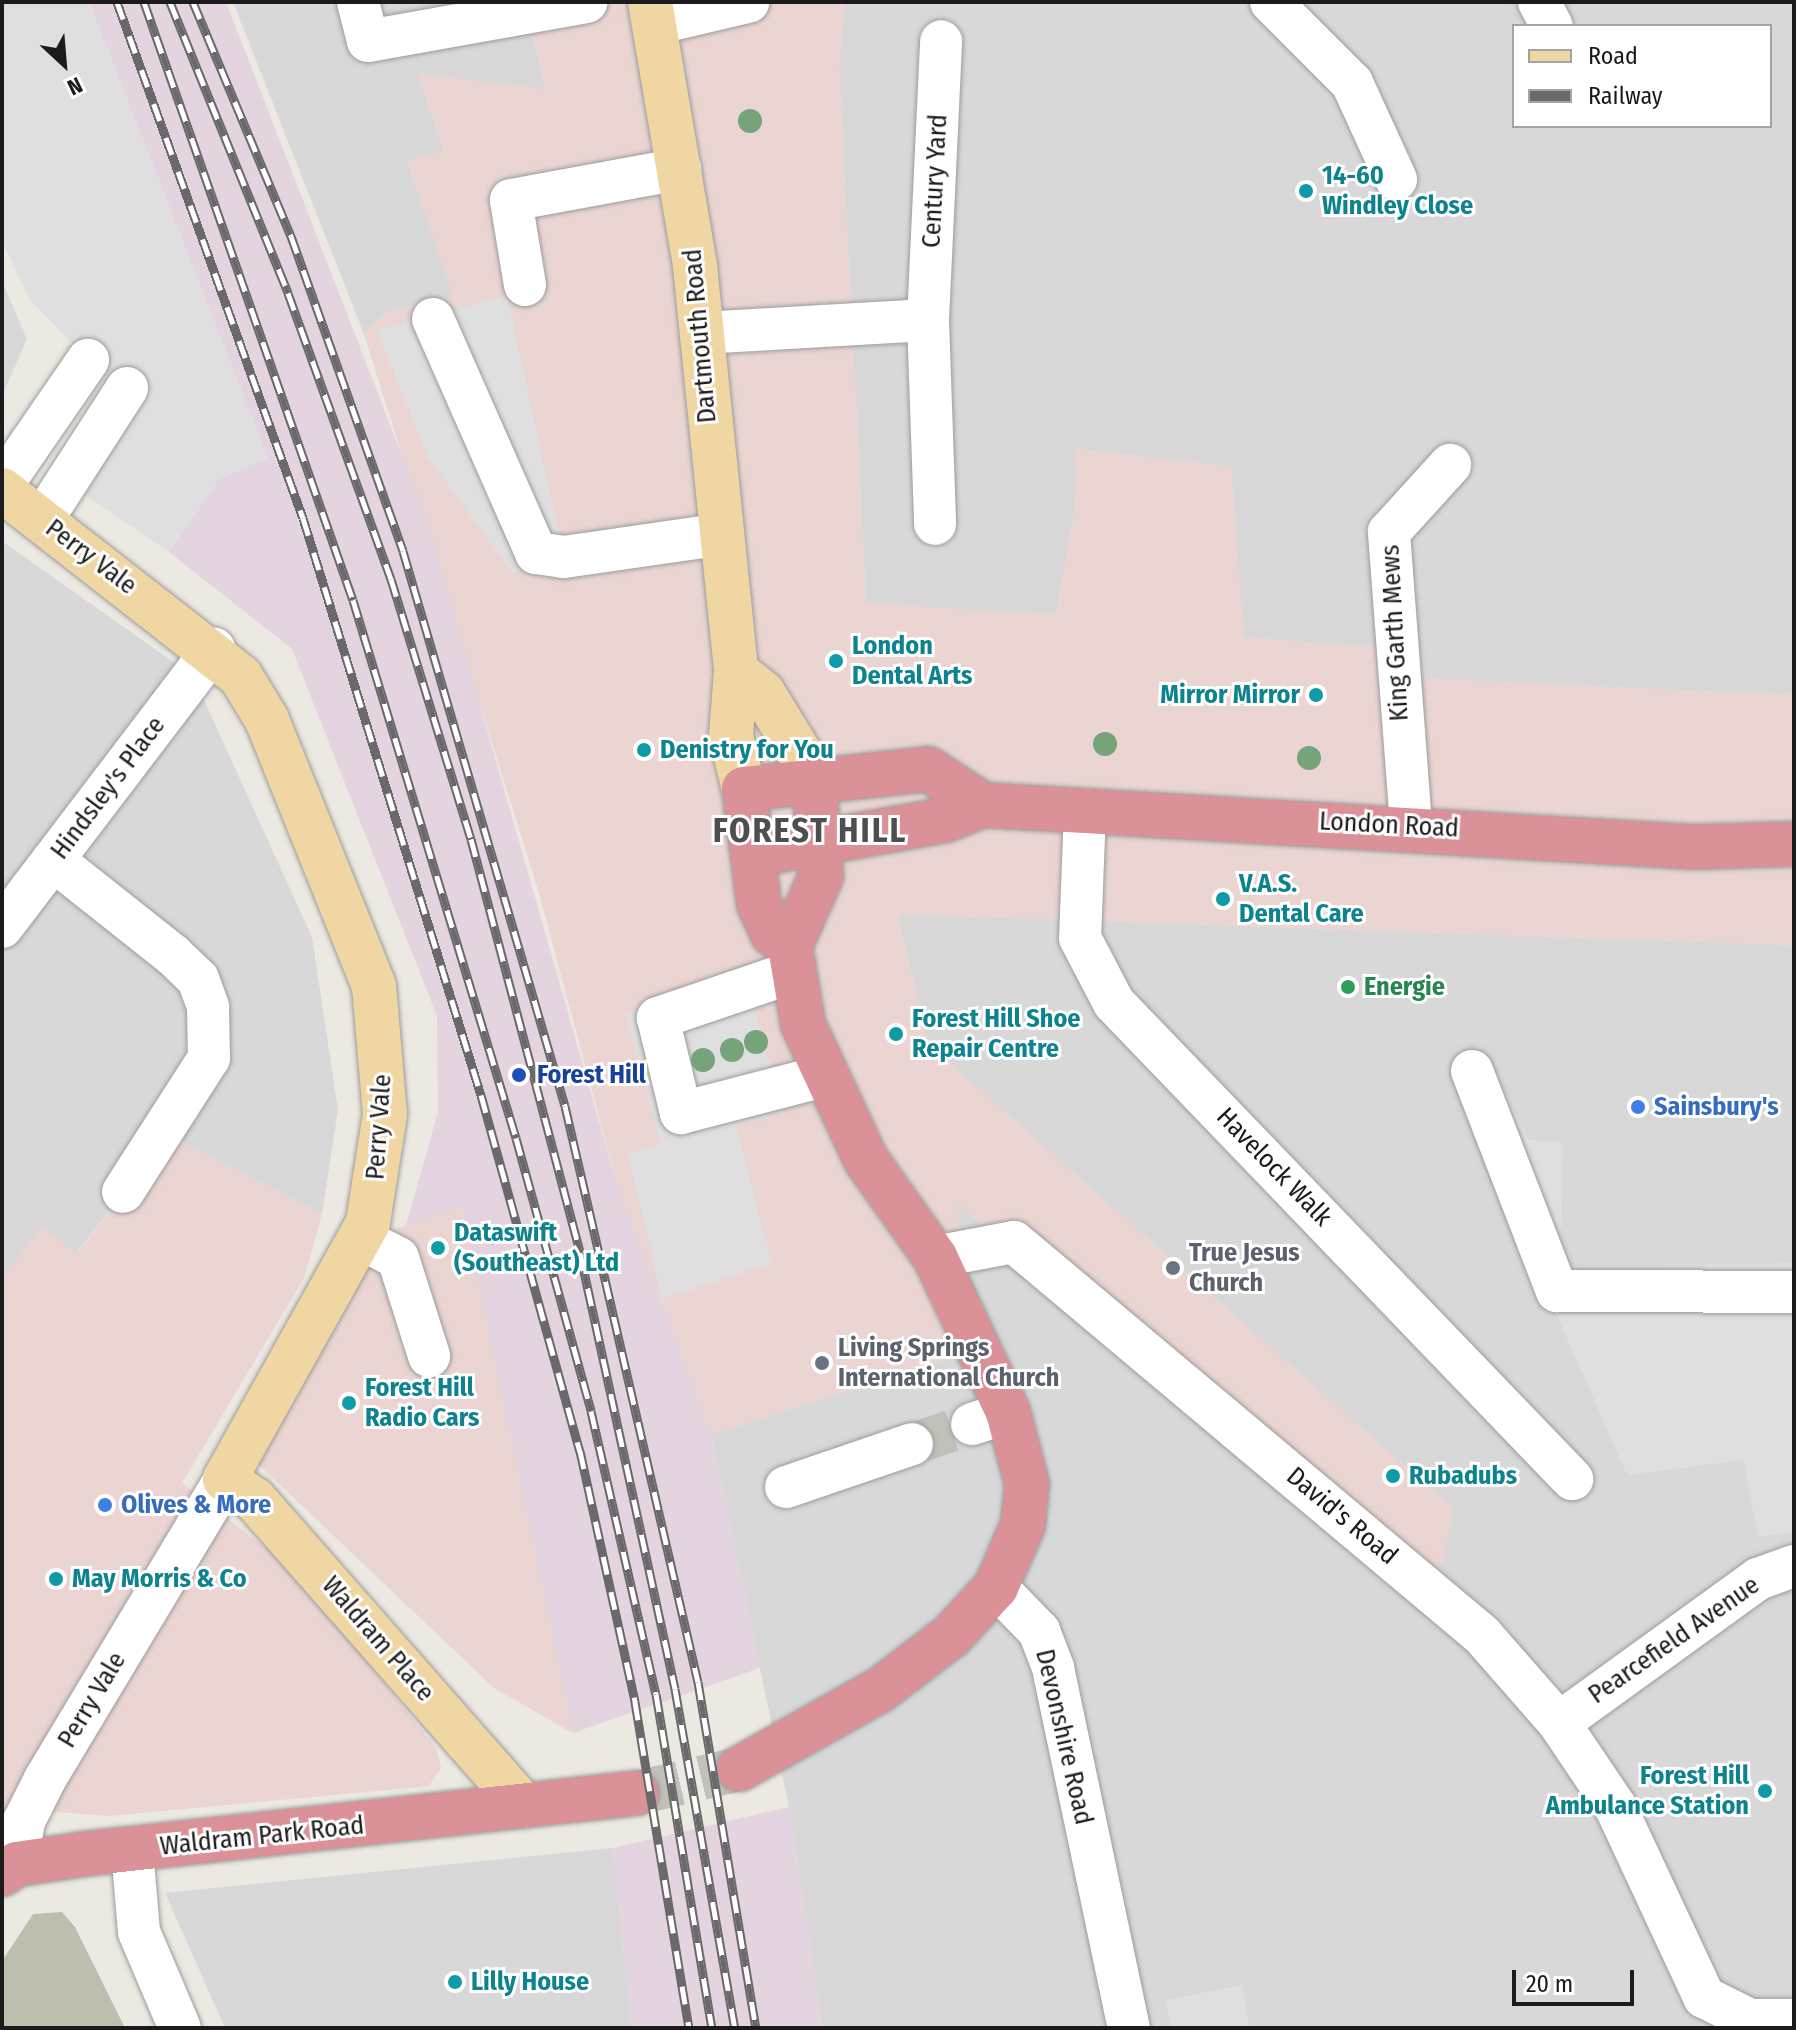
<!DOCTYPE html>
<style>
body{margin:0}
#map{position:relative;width:1796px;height:2030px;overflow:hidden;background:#ebe9e1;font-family:"Fira Sans Condensed",sans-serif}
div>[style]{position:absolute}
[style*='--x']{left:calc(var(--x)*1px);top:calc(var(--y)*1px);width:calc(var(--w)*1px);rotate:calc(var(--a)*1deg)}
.residential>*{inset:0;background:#d9d8d8}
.commercial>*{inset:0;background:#ead5d2}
.industrial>*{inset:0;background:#e3d4df}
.construction>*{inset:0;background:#bdbeae}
.parking>*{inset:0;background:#dfdfdf}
.minor-tunnel>*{height:42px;margin-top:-21px;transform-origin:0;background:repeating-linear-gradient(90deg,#c1c0b9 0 42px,transparent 0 63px)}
.highway-tunnel>*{height:44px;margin-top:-22px;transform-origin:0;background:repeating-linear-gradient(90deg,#c1c0b9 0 44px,transparent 0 66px)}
.roads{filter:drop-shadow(0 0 2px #9c9c9c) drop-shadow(0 0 2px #9c9c9c)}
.minor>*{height:42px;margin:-21px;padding:0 21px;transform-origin:21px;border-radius:21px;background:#fff}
.major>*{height:44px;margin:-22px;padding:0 22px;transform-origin:22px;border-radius:22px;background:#f0d6a2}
.highway>*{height:44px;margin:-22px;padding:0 22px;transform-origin:22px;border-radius:22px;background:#da9197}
.rail>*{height:9px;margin-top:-4.5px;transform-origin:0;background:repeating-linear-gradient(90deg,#fff 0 18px,#696969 0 36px);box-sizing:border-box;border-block:2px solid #696969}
.trees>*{width:24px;height:24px;margin:-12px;border-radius:50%;background:#76a37a}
.dots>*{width:22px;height:22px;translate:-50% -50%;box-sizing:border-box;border:4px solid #fff;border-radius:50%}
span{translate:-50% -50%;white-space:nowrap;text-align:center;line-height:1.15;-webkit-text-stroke:6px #fff;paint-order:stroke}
.culture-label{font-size:26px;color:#0d838f;font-weight:700}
.left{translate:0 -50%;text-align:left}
.right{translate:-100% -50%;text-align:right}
.street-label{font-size:26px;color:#1b1b1b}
.leisure-label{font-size:26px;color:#27864d;font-weight:700}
.transit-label{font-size:26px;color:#164399;font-weight:700}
.shop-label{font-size:26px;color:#366cbe;font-weight:700}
.worship-label{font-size:26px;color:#5b616d;font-weight:700}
.district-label{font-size:34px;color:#4e4e4e;font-weight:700;letter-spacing:2px}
.frame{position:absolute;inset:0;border:4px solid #1b1b1b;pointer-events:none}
.legend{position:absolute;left:1512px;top:24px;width:260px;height:104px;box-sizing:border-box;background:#fff;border:2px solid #a4a4a4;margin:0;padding:10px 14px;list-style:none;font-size:24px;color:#1b1b1b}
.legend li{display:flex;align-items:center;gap:16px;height:40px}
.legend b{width:40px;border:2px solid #a4a4a4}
.north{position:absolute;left:24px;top:24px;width:80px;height:80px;-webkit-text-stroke:6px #fff;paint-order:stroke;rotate:154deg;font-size:22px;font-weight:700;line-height:32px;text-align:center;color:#1b1b1b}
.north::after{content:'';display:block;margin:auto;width:28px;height:36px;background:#1b1b1b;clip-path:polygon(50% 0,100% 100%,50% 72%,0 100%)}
.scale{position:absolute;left:1512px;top:1970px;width:122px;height:36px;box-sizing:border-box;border:4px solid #1b1b1b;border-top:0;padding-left:10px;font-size:24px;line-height:28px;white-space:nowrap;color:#1b1b1b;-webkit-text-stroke:6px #fff;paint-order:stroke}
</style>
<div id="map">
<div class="residential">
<div style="clip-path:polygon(233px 2px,525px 2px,546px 90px,418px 74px,444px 152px,407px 161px,454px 297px,387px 312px,364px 334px)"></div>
<div style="clip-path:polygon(evenodd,844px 2px,1794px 2px,1794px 695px,1428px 679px,1396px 650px,1243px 637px,1231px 467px,1077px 449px,1074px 516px,1056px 615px,866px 604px,839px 68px,844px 2px,1514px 26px,1770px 26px,1770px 126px,1514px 126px,1514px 26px)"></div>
<div style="clip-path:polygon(2px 281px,27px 339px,2px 396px)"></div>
<div style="clip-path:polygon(2px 541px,193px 676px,312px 937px,338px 1110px,322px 1214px,170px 1136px,76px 1253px,42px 1228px,2px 1278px)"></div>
<div style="clip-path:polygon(897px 914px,1794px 945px,1794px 2028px,822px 2028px,789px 1807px,711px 1434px,961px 1355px,958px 1203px,1454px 1510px,928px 1044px)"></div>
<div style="clip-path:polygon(613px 1848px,632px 2028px,225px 2028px,165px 1893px)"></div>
</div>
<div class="commercial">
<div style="clip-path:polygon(525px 2px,844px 2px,839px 68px,866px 603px,1056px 615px,1074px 516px,1076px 449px,1231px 467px,1244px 637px,1396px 650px,1428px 679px,1794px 695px,1794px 945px,897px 914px,928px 1044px,1454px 1510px,1444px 1557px,1426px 1586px,958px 1204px,961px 1355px,711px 1434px,617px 1184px,539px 893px,364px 334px,387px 312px,453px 297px,407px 160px,444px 152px,418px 74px,546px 89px)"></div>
<div style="clip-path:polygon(170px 1136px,322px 1214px,304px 1278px,182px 1483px,295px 1571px,436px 1748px,441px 1768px,429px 1786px,109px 1816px,7px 1808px,2px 1815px,2px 1278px,42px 1227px,77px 1253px)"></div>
<div style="clip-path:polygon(462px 1206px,573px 1733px,494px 1688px,257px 1463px,387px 1232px)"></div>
</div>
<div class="industrial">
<div style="clip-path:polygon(89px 2px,226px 2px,427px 520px,617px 1184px,711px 1434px,760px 1668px,573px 1733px,462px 1207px,406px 1225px,438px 1112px,437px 1016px,292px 649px,169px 552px,219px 479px,268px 458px)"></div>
<div style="clip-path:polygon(789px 1807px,822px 2028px,632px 2028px,613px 1848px)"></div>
</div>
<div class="construction">
<div style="clip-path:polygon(62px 1912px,75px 1927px,125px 2028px,2px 2028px,2px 1961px,33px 1914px)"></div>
</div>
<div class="parking">
<div style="clip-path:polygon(2px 2px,89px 2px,268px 458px,219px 479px,169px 552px,54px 474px,122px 380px,88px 360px,29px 299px,2px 240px)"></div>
<div style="clip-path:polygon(507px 296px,564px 557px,513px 573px,428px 458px,377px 330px)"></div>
<div style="clip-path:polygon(744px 973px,784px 1113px,736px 1126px,772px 1263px,662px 1299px,628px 1155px,661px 1144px,626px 1015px)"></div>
<div style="clip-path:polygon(1491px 1063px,1529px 1140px,1562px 1142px,1561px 1266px,1794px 1263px,1794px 1532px,1758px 1537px,1743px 1460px,1627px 1475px,1453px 1079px)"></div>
<div style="clip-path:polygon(1242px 1985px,1250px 2028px,1171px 2028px,1166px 2000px)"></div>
</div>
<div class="minor-tunnel">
<div style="--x:912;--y:1444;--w:63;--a:-18.4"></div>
</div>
<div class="highway-tunnel">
<div style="--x:637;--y:1793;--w:105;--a:-13.2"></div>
</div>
<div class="roads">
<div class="minor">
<div style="--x:358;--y:2;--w:40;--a:75.6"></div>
<div style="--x:368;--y:41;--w:222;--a:-10.1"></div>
<div style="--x:1271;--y:2;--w:115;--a:45"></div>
<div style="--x:1352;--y:83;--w:106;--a:65.4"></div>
<div style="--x:1539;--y:2;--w:27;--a:62"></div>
<div style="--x:654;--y:24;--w:97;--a:-13.2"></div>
<div style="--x:525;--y:285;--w:86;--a:-99.4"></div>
<div style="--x:511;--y:200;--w:172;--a:-10.4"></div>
<div style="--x:433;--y:319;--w:256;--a:66.2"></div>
<div style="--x:536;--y:553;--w:28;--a:8"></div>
<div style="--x:564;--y:557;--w:155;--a:-8.2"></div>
<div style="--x:928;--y:320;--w:279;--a:-87.3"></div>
<div style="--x:701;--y:333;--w:227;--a:-3.3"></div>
<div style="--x:928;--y:320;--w:204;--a:88"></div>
<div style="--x:2;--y:485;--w:152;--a:-55.5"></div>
<div style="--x:42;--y:520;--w:157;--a:-57.2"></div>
<div style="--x:1085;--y:810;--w:128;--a:92.2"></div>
<div style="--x:1080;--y:938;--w:73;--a:62.4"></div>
<div style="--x:1114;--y:1003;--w:661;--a:46.1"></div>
<div style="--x:1411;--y:825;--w:294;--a:-94.3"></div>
<div style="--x:1389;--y:532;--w:91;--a:-47.7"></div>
<div style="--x:53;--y:860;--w:153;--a:38.4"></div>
<div style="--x:173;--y:955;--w:35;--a:44"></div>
<div style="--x:198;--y:979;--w:30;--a:70"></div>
<div style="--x:208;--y:1007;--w:51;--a:88.9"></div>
<div style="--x:209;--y:1058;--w:159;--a:122.7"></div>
<div style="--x:2;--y:927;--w:350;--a:-52.7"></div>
<div style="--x:793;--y:972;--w:143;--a:161.2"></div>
<div style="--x:658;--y:1018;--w:98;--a:76.4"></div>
<div style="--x:681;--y:1113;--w:148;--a:-14.5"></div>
<div style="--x:1472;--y:1071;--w:236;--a:68.9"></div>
<div style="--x:1557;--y:1291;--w:237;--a:0.2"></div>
<div style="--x:360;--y:1238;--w:43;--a:27.8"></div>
<div style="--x:398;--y:1258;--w:103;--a:72.4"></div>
<div style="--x:935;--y:1257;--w:80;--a:-10.8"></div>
<div style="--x:1014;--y:1242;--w:611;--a:40.02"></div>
<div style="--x:1482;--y:1635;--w:117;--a:48.8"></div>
<div style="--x:1559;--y:1723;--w:100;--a:56"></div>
<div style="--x:1615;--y:1806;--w:211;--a:65"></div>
<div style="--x:1704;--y:1997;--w:51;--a:26.6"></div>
<div style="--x:1750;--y:2020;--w:44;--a:0"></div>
<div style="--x:972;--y:1424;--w:38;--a:-18"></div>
<div style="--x:786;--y:1487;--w:133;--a:-18.8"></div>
<div style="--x:996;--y:1587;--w:62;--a:45.7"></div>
<div style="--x:1039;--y:1631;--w:40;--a:69"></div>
<div style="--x:1053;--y:1668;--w:368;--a:78.1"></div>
<div style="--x:1559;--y:1723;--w:246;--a:-35.9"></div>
<div style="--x:1758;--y:1579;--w:38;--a:-20"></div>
<div style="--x:132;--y:1850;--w:82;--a:85.1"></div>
<div style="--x:139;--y:1932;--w:104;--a:66.9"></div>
<div style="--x:17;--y:1864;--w:44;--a:-80.8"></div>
<div style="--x:24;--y:1821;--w:47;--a:-63.4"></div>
<div style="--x:45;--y:1779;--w:350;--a:-59"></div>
</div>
<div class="major">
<div style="--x:650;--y:2;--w:268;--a:80.3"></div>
<div style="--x:695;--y:266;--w:407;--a:84.2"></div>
<div style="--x:736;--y:671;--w:65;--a:94.4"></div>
<div style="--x:731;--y:736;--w:55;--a:76.2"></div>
<div style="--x:2;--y:490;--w:303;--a:38"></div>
<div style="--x:241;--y:677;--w:50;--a:58.8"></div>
<div style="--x:267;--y:720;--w:287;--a:68.1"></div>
<div style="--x:374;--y:986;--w:128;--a:85.1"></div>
<div style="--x:385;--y:1114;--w:110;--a:98.9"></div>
<div style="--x:368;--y:1223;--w:293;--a:119.2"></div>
<div style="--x:225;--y:1479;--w:37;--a:35"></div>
<div style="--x:255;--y:1500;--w:407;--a:48.7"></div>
<div style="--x:736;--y:671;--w:35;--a:39"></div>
<div style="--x:763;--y:693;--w:97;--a:58.4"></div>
</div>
<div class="highway">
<div style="--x:756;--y:854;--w:192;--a:-10.2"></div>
<div style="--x:945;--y:820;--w:41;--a:-21.5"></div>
<div style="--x:983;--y:805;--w:712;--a:3.38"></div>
<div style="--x:1694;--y:847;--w:100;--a:-1.7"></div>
<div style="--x:790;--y:946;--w:21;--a:-145"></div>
<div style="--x:773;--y:934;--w:33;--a:-115"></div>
<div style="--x:759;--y:904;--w:116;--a:-97.4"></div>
<div style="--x:744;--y:789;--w:185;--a:-6.2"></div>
<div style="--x:928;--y:769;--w:66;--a:33.2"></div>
<div style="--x:739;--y:1769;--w:162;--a:-29.3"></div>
<div style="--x:880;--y:1690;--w:89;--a:-37.3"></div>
<div style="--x:951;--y:1636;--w:67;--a:-47.4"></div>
<div style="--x:996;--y:1587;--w:68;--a:-66.5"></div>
<div style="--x:1023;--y:1525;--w:41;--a:-84.4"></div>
<div style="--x:1027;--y:1484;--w:74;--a:-104.8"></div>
<div style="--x:1008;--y:1412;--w:171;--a:-115.2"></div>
<div style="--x:935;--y:1257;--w:119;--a:-125.4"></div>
<div style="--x:866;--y:1160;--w:150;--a:-114.9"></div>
<div style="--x:803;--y:1024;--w:79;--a:-99.5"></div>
<div style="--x:790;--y:946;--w:77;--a:-66.1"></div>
<div style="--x:821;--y:876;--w:100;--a:-94"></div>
<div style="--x:2;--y:1874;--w:18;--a:-34"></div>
<div style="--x:17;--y:1864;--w:68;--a:-8.5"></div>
<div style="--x:84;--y:1854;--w:556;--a:-6.29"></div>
</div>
</div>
<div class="rail">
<div style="--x:117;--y:2;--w:548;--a:70.18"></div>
<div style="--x:303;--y:518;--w:604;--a:72.86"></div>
<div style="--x:481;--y:1095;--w:370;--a:74.5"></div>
<div style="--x:580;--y:1451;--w:257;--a:77.6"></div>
<div style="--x:635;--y:1702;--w:330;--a:80.6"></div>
<div style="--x:144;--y:2;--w:633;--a:70.74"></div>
<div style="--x:353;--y:600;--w:562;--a:73.14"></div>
<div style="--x:516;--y:1138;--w:283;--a:74.6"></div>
<div style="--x:591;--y:1411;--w:290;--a:77.1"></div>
<div style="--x:656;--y:1694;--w:339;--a:80.5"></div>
<div style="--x:170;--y:2;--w:314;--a:67.9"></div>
<div style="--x:288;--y:293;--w:304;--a:70.2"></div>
<div style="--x:391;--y:579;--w:272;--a:72.9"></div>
<div style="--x:471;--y:839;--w:428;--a:75.2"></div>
<div style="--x:580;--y:1253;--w:446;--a:77.7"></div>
<div style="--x:675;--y:1689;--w:344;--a:80"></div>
<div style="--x:193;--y:2;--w:254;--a:67.3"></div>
<div style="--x:291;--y:236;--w:334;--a:70.4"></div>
<div style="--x:403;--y:551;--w:578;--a:73.73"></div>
<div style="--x:565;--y:1106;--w:591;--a:77"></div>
<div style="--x:698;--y:1682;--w:351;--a:80.5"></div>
</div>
<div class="trees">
<div style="left:750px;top:121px"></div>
<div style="left:1105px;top:744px"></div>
<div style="left:1309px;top:758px"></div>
<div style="left:756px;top:1042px"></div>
<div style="left:732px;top:1050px"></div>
<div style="left:703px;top:1060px"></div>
</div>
<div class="dots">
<div style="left:1306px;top:191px;background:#0f9aa8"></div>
<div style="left:836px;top:661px;background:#0f9aa8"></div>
<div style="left:1316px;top:695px;background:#0f9aa8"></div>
<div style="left:644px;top:750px;background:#0f9aa8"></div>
<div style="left:1223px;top:899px;background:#0f9aa8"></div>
<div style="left:1348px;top:987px;background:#2e9e5b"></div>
<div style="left:896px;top:1034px;background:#0f9aa8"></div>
<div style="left:519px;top:1075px;background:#1a4fb4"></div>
<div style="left:1638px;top:1107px;background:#3f7fe0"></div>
<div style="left:438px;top:1248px;background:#0f9aa8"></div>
<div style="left:1173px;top:1268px;background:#6b7280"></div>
<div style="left:822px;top:1363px;background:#6b7280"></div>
<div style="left:349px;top:1403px;background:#0f9aa8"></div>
<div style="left:1393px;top:1476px;background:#0f9aa8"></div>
<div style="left:105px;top:1505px;background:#3f7fe0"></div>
<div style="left:56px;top:1579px;background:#0f9aa8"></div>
<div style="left:1765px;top:1791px;background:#0f9aa8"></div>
<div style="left:455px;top:1982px;background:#0f9aa8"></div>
</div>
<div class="culture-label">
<span class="left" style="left:1322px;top:191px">14-60<br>Windley Close</span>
<span class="left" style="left:852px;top:661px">London<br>Dental Arts</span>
<span class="right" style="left:1300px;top:695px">Mirror Mirror</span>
<span class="left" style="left:660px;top:750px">Denistry for You</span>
<span class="left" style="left:1239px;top:899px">V.A.S.<br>Dental Care</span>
<span class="left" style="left:912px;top:1034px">Forest Hill Shoe<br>Repair Centre</span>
<span class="left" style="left:454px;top:1248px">Dataswift<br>(Southeast) Ltd</span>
<span class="left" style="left:365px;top:1403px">Forest Hill<br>Radio Cars</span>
<span class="left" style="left:1409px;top:1476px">Rubadubs</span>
<span class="left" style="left:72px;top:1579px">May Morris &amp; Co</span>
<span class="right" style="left:1749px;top:1791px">Forest Hill<br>Ambulance Station</span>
<span class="left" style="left:471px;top:1982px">Lilly House</span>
</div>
<div class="street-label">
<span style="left:935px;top:181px;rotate:-87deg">Century Yard</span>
<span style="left:700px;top:336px;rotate:-95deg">Dartmouth Road</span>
<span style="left:91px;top:557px;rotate:37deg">Perry Vale</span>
<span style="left:1395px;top:633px;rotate:-93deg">King Garth Mews</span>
<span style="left:108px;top:788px;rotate:-53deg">Hindsley's Place</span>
<span style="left:1389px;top:825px;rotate:3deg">London Road</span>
<span style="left:379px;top:1127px;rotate:-86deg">Perry Vale</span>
<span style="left:1274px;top:1167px;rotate:46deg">Havelock Walk</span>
<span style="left:1342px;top:1516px;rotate:40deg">David's Road</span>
<span style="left:378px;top:1639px;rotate:49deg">Waldram Place</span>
<span style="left:1674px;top:1640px;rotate:-35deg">Pearcefield Avenue</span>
<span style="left:92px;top:1700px;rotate:-59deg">Perry Vale</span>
<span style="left:1064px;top:1737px;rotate:77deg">Devonshire Road</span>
<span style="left:262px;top:1836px;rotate:-6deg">Waldram Park Road</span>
</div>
<div class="leisure-label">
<span class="left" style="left:1364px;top:987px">Energie</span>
</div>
<div class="transit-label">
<span class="left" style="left:537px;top:1075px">Forest Hill</span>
</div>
<div class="shop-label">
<span class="left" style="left:1654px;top:1107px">Sainsbury's</span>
<span class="left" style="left:121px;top:1505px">Olives &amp; More</span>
</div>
<div class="worship-label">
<span class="left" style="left:1189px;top:1268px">True Jesus<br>Church</span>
<span class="left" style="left:838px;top:1363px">Living Springs<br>International Church</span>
</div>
<div class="district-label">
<span style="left:810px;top:831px">FOREST HILL</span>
</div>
<div class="frame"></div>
<ul class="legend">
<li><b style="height:10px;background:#f0d6a2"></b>Road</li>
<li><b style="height:10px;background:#696969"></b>Railway</li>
</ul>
<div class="north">N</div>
<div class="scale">20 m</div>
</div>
